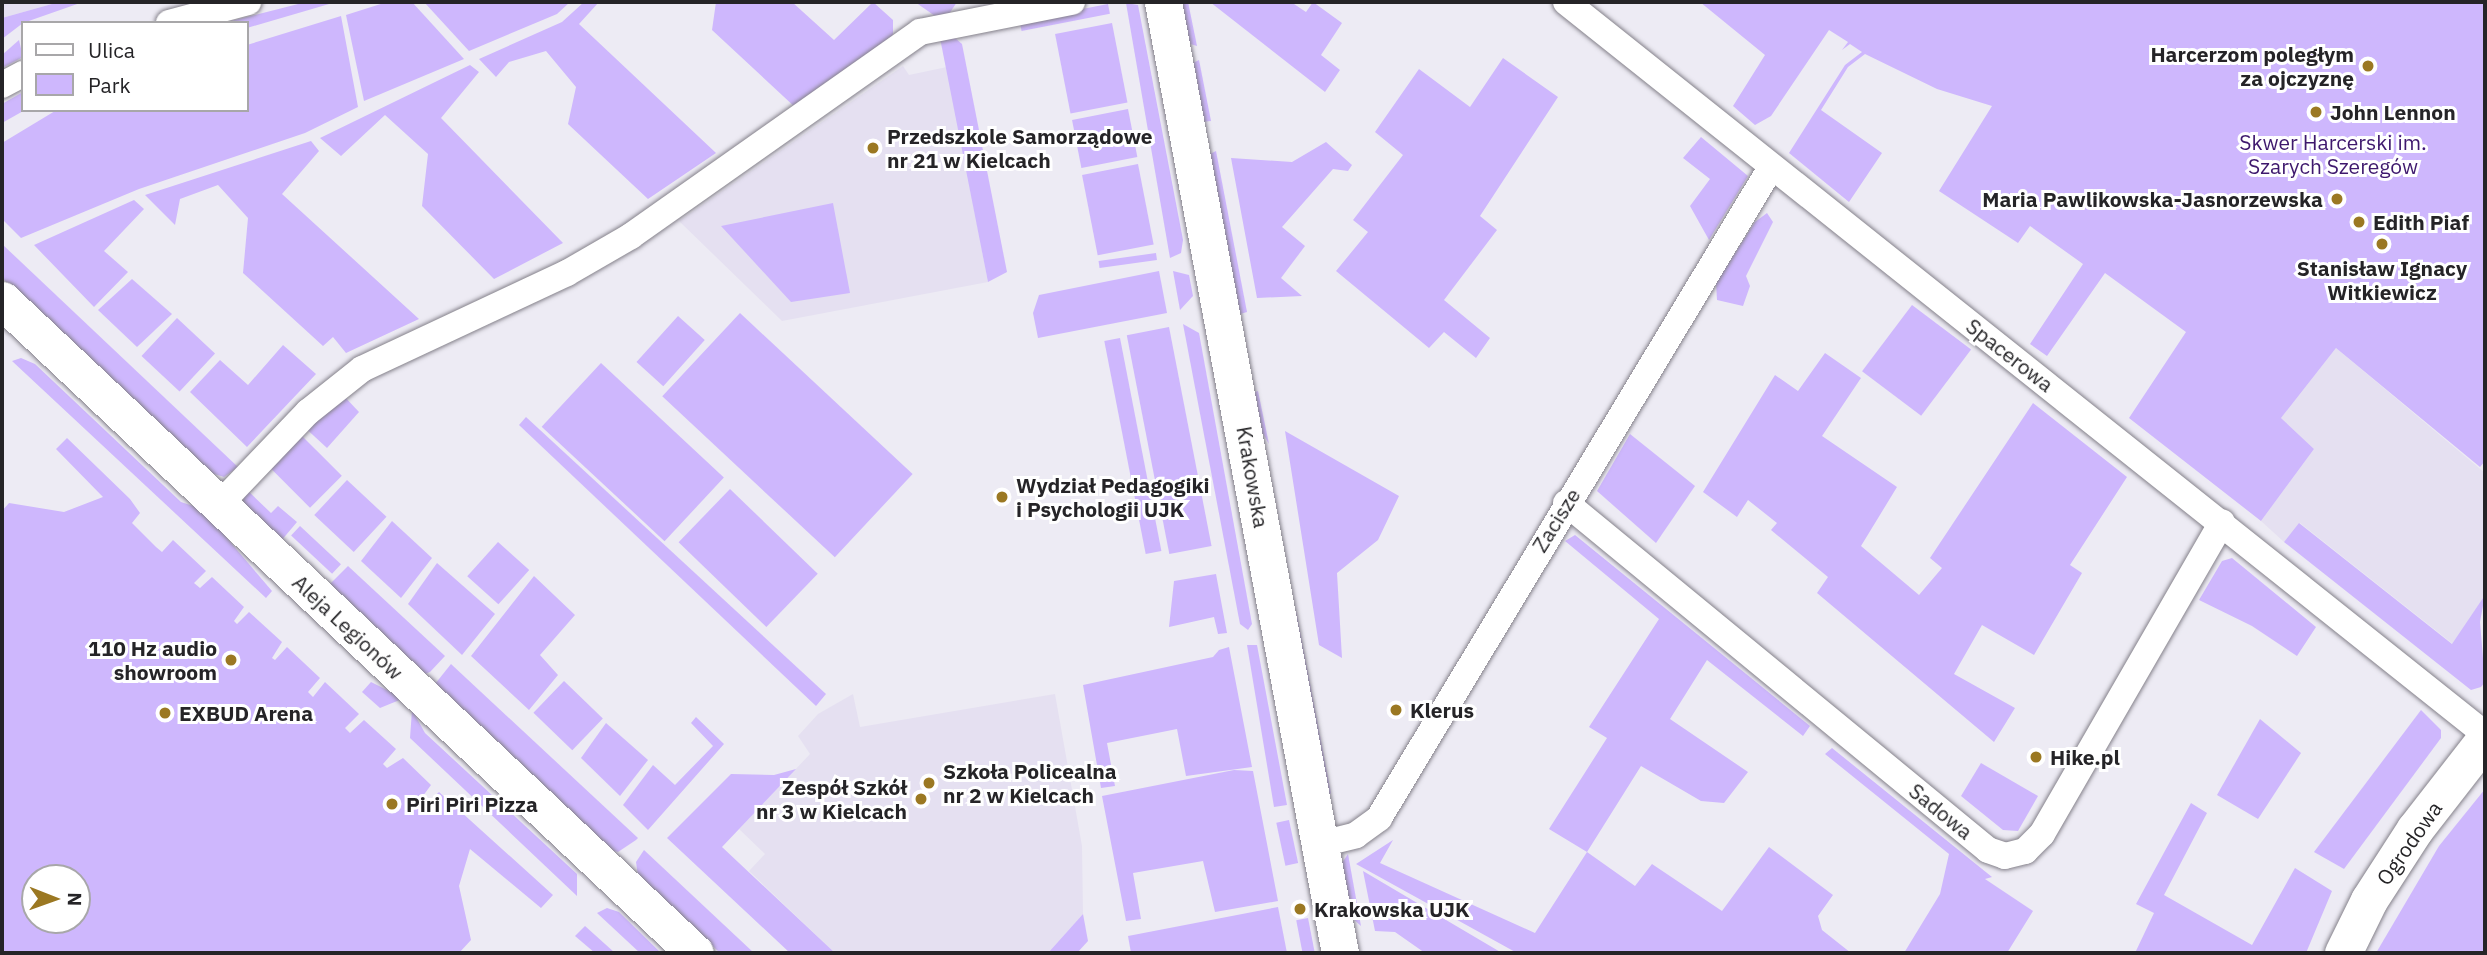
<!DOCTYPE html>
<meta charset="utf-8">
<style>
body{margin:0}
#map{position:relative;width:2487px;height:955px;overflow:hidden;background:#edebf4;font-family:"IBM Plex Sans",sans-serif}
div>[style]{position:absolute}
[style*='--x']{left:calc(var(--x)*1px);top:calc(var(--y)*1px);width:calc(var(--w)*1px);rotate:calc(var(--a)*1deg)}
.built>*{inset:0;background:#e5e0f1}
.green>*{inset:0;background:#ceb7fd;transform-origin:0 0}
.roads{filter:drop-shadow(0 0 2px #84818a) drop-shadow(0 0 2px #84818a)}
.street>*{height:26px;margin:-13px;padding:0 13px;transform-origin:13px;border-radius:13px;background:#fff}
.secondary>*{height:37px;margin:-18.5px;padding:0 18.5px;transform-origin:18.5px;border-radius:18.5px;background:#fff}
.dots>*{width:19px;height:19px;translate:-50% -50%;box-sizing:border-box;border:4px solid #fff;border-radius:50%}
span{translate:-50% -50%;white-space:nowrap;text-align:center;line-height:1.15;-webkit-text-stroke:6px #fff;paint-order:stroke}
.poi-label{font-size:21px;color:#252427;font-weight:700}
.right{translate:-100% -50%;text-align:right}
.left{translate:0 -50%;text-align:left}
.park-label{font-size:21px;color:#3e186d}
.street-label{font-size:21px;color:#252427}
.frame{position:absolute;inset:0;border:4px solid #252427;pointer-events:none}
.legend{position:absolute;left:21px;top:21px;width:228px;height:91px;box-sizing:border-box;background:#fff;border:2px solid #a8a7a9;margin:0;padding:9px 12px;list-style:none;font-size:21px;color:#252427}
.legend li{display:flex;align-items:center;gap:14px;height:35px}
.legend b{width:35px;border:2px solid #a8a7a9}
.north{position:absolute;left:21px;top:864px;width:70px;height:70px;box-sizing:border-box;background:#fff;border:2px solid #a8a7a9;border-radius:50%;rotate:91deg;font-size:19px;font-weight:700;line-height:28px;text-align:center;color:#252427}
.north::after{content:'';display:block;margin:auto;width:24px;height:32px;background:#9b7822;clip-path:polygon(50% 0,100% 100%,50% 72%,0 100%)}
</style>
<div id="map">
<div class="built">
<div style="clip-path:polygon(2px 2px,59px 2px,2px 18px)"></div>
<div style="clip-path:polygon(903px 66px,909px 75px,947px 67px,988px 282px,782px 321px,679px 221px)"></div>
<div style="clip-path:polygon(2336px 348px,2485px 473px,2485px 595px,2453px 644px,2300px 523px,2284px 542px,2261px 521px,2314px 449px,2281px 418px)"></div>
<div style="clip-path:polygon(853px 694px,860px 727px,1055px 694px,1082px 846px,1083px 914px,1048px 953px,835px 953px,749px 871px,765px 854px,739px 829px,810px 754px,798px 736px,818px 714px)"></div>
</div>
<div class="green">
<div style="clip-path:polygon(59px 2px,83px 2px,23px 23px,2px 39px,2px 18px)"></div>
<div style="clip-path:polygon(306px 2px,336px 2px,247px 28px,247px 23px,223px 23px)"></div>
<div style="clip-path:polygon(387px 2px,412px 2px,464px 59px,364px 101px,346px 15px)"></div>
<div style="clip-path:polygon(424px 2px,570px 2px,557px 14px,469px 51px)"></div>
<div style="clip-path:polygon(584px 2px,599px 2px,579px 24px,716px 153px,648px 199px,568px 124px,576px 87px,546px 51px,509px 62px,496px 77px,479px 59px,562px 22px)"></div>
<div style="clip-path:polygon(716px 2px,792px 2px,834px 40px,873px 2px,893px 20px,893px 35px,797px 109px,712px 30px)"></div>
<div style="clip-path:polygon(915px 2px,957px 2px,949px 14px,935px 16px)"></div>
<div style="clip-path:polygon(1179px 2px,1188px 2px,1197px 46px,1187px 43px)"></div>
<div style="clip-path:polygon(1210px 2px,1291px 2px,1306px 12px,1313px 2px,1342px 23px,1321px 55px,1340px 70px,1325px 92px)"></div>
<div style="clip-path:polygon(1700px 2px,2485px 2px,2485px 461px,2480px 467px,2336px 348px,2281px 418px,2314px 449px,2261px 521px,2129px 418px,2186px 332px,2105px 273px,2047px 356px,2030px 344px,2083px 264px,2030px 226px,2018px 243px,1939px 191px,1992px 106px,1937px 89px,1865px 54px,1848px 67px,1821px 110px,1882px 153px,1849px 202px,1789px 153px,1845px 65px,1862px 52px,1850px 44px,1842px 50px,1848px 42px,1829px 30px,1771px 116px,1755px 125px,1733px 106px,1765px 55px)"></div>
<div style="clip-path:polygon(1126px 3px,1138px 5px,1183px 240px,1181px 253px,1170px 258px)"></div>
<div style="left:1108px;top:4px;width:10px;height:90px;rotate:79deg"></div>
<div style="clip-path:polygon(341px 16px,358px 107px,305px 133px,139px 189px,21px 238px,2px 219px,2px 143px,55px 111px,247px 110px,247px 45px)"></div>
<div style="left:1112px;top:23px;width:81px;height:58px;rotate:79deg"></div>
<div style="clip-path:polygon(940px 38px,955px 38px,962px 44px,1007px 272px,988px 282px)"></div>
<div style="clip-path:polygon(19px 40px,23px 57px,2px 68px,2px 55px)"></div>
<div style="clip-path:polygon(1503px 58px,1558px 97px,1480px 216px,1497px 230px,1444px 300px,1490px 338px,1476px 358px,1444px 332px,1429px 348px,1336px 271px,1368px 232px,1353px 220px,1403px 155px,1375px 132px,1419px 69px,1470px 107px)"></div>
<div style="clip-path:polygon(1199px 60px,1211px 121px,1201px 122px,1191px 64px)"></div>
<div style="clip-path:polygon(470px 65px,479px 72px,441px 118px,563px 243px,494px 279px,422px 206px,428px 154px,385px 115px,341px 156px,320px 138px)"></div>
<div style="clip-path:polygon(23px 92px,25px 110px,2px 123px,2px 104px)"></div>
<div style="left:1128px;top:109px;width:49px;height:57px;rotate:79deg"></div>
<div style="clip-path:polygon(1701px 137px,1748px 176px,1709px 240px,1690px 206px,1710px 179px,1683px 158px)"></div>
<div style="clip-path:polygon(311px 141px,319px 151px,282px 194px,419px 319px,346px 353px,333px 337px,323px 346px,243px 273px,248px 218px,218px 185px,180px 199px,175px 225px,145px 195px)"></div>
<div style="clip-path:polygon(1326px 142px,1352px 165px,1348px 171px,1333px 169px,1282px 227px,1305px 246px,1281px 278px,1302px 296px,1257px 298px,1231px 158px,1292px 162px)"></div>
<div style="clip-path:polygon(1216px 151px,1247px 312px,1240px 314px,1236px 312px,1208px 155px)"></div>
<div style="left:1138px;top:164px;width:82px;height:57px;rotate:79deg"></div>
<div style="clip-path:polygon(134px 200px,144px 209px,104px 251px,128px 272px,94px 307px,34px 245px)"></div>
<div style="clip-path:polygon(833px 203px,850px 293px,791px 302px,721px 226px)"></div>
<div style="clip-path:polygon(1767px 213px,1773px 222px,1746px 276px,1750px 286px,1743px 306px,1717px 300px,1716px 283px,1755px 222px)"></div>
<div style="clip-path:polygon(2px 244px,238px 467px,224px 477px,208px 472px,2px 278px)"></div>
<div style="left:1156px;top:253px;width:7px;height:58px;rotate:82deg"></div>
<div style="clip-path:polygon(1159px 271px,1167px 313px,1038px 338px,1033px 313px,1039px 295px)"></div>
<div style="clip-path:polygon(1173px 271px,1189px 275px,1193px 296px,1180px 310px)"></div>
<div style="clip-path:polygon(132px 279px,172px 314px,137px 347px,98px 310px)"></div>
<div style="left:1912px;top:305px;width:74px;height:83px;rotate:37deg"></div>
<div style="left:740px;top:313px;width:236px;height:114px;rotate:43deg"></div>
<div style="left:678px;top:316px;width:36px;height:62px;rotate:42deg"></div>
<div style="left:177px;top:318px;width:52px;height:52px;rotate:43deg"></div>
<div style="clip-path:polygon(1183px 324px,1199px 333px,1252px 624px,1248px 630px,1240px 624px)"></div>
<div style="left:1169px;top:327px;width:223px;height:43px;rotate:79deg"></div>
<div style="left:1120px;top:338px;width:217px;height:16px;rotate:79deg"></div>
<div style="clip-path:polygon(283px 345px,316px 374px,247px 447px,190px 392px,220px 360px,248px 385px)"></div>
<div style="clip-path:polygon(1825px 353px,1861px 378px,1822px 436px,1897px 487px,1861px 546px,1919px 595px,1942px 568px,1930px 558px,2033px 403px,2127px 477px,2070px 565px,2082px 573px,2034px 655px,1982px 625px,1954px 674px,2015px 708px,1994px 742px,1817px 593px,1828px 577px,1771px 530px,1777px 523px,1748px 500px,1737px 517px,1703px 492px,1775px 375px,1798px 391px)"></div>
<div style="clip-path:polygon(21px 358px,35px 364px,181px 502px,202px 509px,272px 591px,266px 598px,12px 361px)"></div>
<div style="left:601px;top:363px;width:168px;height:87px;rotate:43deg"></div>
<div style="clip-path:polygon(1258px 391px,1269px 444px,1259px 427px,1252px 393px)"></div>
<div style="clip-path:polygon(341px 393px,359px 412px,327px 448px,301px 424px)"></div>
<div style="clip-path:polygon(526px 417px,826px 694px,816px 706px,519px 425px)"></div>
<div style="clip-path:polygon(1285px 431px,1399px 496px,1378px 540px,1337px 573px,1342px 658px,1319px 645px)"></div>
<div style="left:298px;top:432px;width:62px;height:45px;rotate:45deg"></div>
<div style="clip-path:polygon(1630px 434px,1695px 486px,1656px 543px,1597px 491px)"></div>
<div style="clip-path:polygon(evenodd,67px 438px,130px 499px,140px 513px,132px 523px,156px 547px,162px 552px,173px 540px,206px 571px,194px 583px,200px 588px,212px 577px,244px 607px,234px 621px,237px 624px,249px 612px,282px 642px,272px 658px,275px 660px,287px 647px,320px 678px,308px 692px,313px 697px,325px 682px,359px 714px,345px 728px,350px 733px,364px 720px,396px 749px,383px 764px,387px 768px,403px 758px,431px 785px,420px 800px,425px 805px,439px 792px,553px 895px,541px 908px,470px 849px,459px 886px,471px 940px,459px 953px,2px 953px,2px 511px,9px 503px,64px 512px,103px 497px,56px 449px,67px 438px,77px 878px,77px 920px,35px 920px,35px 878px,77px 878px)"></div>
<div style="left:347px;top:480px;width:54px;height:48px;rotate:43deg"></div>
<div style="clip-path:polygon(246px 489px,271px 513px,278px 506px,297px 522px,281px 541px,249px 511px,243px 502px)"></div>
<div style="left:730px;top:489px;width:122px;height:74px;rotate:44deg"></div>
<div style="clip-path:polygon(392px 521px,432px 558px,401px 598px,361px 561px)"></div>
<div style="clip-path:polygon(2299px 523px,2452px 644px,2485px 595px,2480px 622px,2485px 682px,2481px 687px,2471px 690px,2284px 542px)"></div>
<div style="left:300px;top:526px;width:56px;height:13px;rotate:43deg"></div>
<div style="clip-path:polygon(1575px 535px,1810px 726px,1803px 736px,1707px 660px,1670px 719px,1748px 772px,1724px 803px,1701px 801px,1641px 766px,1587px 852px,1635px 886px,1652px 864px,1722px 911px,1769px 847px,1833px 895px,1818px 916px,1822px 930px,1851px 953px,1517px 953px,1356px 864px,1393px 840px,1380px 863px,1535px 933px,1587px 852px,1549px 829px,1607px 738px,1589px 727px,1659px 619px,1565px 541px)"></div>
<div style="left:498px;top:542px;width:42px;height:46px;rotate:42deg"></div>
<div style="clip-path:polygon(2232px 558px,2316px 627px,2297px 656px,2252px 626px,2199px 600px,2222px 561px)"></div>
<div style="clip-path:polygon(437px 563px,495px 614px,462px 655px,408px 604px)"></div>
<div style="clip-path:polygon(348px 566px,445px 656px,430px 672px,425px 674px,329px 585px)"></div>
<div style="clip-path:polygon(1216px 574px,1227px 633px,1218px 634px,1214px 617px,1169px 627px,1174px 581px)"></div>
<div style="clip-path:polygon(534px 576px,575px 615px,540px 655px,558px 675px,529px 710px,471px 656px)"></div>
<div style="clip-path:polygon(1296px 610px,1331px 793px,1328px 797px,1297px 629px)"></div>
<div style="clip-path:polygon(1247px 645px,1257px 645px,1287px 805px,1274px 807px)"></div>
<div style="clip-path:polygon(1229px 647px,1252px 767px,1186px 776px,1177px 729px,1107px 743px,1115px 786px,1101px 788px,1083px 685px,1213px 657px,1219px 650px)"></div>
<div style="clip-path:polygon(451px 664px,638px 838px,636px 840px,618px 852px,611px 850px,435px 684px)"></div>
<div style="left:564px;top:681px;width:54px;height:44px;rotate:44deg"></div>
<div style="clip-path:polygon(371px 682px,399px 696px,402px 699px,380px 708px,362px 692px)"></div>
<div style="clip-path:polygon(412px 710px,425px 733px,577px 874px,577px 896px,410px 738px)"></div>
<div style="clip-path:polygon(2421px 710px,2441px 730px,2441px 738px,2344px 869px,2314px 852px)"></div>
<div style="clip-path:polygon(696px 717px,724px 744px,648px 830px,623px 805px,653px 765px,675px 785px,713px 746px,691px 723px)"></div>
<div style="clip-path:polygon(2260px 719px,2301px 753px,2258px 819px,2217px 795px)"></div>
<div style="clip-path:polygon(606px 723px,648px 760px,620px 796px,581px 758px)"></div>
<div style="clip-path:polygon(1832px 748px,1992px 877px,1985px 879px,2033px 911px,2007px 953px,1904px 953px,1940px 894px,1949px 854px,1825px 754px)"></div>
<div style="clip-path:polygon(1981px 763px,2038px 796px,2018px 831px,2003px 830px,1961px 796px)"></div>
<div style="clip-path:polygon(796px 769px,722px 847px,835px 953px,790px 953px,667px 838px,731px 774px,774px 775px)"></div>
<div style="clip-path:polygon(1234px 770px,1253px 771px,1278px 901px,1215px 912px,1203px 861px,1133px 873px,1141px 919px,1126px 921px,1102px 796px)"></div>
<div style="clip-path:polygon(2485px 789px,2485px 953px,2376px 953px,2439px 846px)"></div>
<div style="clip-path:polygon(2191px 803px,2207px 813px,2164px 895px,2252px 945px,2295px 868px,2332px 891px,2306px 953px,2135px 953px,2154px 913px,2136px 904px)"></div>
<div style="left:1289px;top:820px;width:44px;height:13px;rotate:78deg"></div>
<div style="clip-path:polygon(644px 850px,754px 953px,720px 953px,638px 876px,636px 862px)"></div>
<div style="clip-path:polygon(1348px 854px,1361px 926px,1351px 917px,1342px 863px)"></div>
<div style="clip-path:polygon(1363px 871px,1502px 953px,1425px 953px,1395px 932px,1375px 931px)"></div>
<div style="clip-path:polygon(1278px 907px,1287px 953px,1131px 953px,1128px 936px)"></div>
<div style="clip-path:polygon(607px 908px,619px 912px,661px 953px,640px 953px,597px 913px)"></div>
<div style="clip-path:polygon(1083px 914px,1088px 941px,1077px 953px,1048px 953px)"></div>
<div style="left:1308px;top:918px;width:36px;height:12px;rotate:79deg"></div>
<div style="clip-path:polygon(585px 926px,615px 953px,595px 953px,575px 936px)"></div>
</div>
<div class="roads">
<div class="street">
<div style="--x:1566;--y:2;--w:1175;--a:38.54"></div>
<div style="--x:169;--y:23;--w:82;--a:-14.9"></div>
<div style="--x:2;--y:85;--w:24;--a:-28"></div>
<div style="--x:1566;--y:503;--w:546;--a:39.43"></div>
<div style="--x:1988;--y:850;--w:18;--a:19"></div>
<div style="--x:2005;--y:856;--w:21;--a:-14"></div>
<div style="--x:2025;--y:851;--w:24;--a:-45"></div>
<div style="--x:2042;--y:834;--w:360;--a:-60"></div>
<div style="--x:219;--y:505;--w:129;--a:-46.3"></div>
<div style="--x:308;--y:412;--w:69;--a:-38.5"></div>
<div style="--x:362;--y:369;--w:226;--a:-25.1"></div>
<div style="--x:567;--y:273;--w:74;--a:-30"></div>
<div style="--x:631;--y:236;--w:354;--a:-35.2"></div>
<div style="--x:920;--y:32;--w:155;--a:-11.2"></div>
<div style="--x:1321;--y:844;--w:36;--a:-14"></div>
<div style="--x:1356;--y:835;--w:29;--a:-36"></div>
<div style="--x:1379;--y:818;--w:758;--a:-58.93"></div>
</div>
<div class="secondary">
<div style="--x:1163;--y:2;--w:967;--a:79.46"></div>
<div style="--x:2;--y:300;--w:952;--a:43.3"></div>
<div style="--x:2343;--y:953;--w:59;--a:-63.9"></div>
<div style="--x:2369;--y:900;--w:85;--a:-57.1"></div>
<div style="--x:2415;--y:829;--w:114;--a:-52.1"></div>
</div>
</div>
<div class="dots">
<div style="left:2368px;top:66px;background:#9b7822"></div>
<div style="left:2316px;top:112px;background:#9b7822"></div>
<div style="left:873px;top:148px;background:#9b7822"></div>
<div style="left:2337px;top:199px;background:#9b7822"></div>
<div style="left:2359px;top:222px;background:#9b7822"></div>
<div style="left:2382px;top:244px;background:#9b7822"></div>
<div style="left:1002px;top:497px;background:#9b7822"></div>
<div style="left:231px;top:660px;background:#9b7822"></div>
<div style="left:1396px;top:710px;background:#9b7822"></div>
<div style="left:165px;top:713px;background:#9b7822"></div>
<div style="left:2036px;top:757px;background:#9b7822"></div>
<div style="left:929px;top:783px;background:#9b7822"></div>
<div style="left:921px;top:799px;background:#9b7822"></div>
<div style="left:392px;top:804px;background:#9b7822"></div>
<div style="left:1300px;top:909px;background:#9b7822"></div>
</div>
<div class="poi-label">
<span class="right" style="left:2354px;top:66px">Harcerzom poległym<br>za ojczyznę</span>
<span class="left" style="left:2330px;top:112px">John Lennon</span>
<span class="left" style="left:887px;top:148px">Przedszkole Samorządowe<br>nr 21 w Kielcach</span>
<span class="right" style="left:2323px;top:199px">Maria Pawlikowska-Jasnorzewska</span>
<span class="left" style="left:2373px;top:222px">Edith Piaf</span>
<span style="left:2382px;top:280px">Stanisław Ignacy<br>Witkiewicz</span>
<span class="left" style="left:1016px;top:497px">Wydział Pedagogiki<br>i Psychologii UJK</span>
<span class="right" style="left:217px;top:660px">110 Hz audio<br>showroom</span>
<span class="left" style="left:1410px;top:710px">Klerus</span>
<span class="left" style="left:179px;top:713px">EXBUD Arena</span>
<span class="left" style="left:2050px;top:757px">Hike.pl</span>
<span class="left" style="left:943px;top:783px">Szkoła Policealna<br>nr 2 w Kielcach</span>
<span class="right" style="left:907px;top:799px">Zespół Szkół<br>nr 3 w Kielcach</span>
<span class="left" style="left:406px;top:804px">Piri Piri Pizza</span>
<span class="left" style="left:1314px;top:909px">Krakowska UJK</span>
</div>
<div class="park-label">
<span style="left:2333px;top:154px">Skwer Harcerski im.<br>Szarych Szeregów</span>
</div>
<div class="street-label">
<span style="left:2010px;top:355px;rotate:38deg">Spacerowa</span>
<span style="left:1253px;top:477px;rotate:80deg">Krakowska</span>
<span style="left:1556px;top:520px;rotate:-58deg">Zacisze</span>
<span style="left:348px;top:627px;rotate:43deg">Aleja Legionów</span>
<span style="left:1941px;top:811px;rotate:39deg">Sadowa</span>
<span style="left:2409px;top:843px;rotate:-55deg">Ogrodowa</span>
</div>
<div class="frame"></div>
<ul class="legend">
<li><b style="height:9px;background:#fff"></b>Ulica</li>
<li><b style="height:19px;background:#ceb7fd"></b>Park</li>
</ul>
<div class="north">N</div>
</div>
